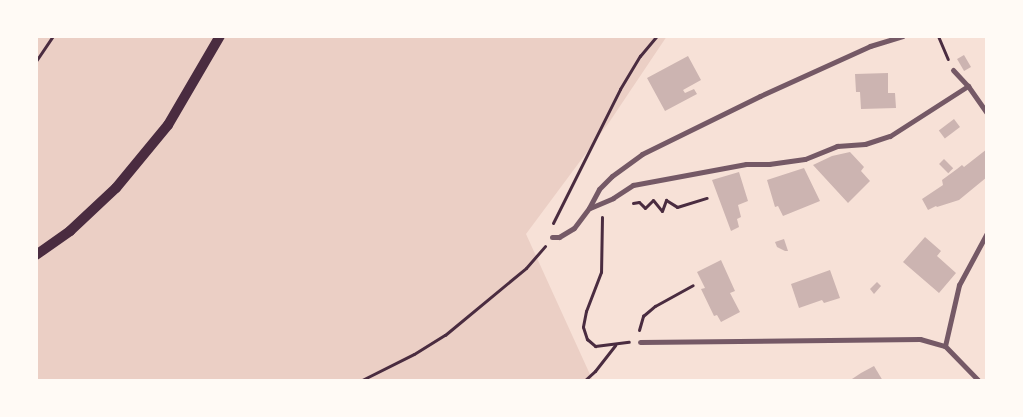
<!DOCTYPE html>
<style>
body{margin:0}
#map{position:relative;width:1023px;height:417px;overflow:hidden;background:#f7e1d7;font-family:Jost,sans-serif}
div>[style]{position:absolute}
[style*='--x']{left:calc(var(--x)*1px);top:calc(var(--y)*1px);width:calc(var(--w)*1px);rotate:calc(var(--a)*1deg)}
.green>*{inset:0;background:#ebcfc5}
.building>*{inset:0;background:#ccb4b1;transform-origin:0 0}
.path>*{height:3px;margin:-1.5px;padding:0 1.5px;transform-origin:1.5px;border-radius:1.5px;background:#4a2c40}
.minor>*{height:5px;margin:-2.5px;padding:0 2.5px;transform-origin:2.5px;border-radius:2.5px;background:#755966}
.secondary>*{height:10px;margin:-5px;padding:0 5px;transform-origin:5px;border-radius:5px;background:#4a2c40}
span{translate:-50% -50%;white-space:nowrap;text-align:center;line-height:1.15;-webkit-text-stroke:4.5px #fffaf5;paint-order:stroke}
.frame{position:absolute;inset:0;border:38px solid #fffaf5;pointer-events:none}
</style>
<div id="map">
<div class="green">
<div style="clip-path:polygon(36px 36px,667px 36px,610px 121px,526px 234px,593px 381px,36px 381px)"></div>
</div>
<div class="building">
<div style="left:964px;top:55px;width:14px;height:8px;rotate:60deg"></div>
<div style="clip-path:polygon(688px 56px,701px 80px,683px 90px,685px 93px,694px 89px,697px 94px,665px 111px,647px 78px)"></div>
<div style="clip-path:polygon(888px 73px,888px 93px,895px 93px,896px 108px,861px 109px,860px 92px,856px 92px,855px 74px)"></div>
<div style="left:954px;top:119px;width:10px;height:19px;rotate:53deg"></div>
<div style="clip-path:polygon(987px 149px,987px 177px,959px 200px,937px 207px,936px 206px,928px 210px,922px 199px,943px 185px,942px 180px,957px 169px,962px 165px,964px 167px)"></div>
<div style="clip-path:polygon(850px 152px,864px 167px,861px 171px,870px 181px,848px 203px,813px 165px,832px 156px)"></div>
<div style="left:944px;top:159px;width:13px;height:7px;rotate:45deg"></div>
<div style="clip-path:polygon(804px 168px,820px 201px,783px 216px,778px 206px,775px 207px,767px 180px)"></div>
<div style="clip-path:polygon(739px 172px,748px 201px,738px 205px,741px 217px,737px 219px,739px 227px,731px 231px,712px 180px)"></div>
<div style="clip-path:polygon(925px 237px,941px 251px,937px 256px,956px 273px,939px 293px,903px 262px)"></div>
<div style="clip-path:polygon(784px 239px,788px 251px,785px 251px,777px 247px,775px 242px)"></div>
<div style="clip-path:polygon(721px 260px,735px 291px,730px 293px,740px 312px,721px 322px,717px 315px,714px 316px,701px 289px,705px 288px,697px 272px)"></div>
<div style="clip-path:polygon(830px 270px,840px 298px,824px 303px,822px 300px,799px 308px,791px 284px)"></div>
<div style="clip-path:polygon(877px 282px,881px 286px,874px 294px,870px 289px)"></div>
<div style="clip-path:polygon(874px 366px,883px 381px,849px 381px,861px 373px)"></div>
</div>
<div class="path">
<div style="--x:938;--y:36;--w:25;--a:67"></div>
<div style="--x:36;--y:61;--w:30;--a:-56"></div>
<div style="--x:633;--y:203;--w:6;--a:-9"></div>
<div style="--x:639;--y:202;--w:8;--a:45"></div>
<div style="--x:645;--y:208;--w:11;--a:-45"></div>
<div style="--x:653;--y:200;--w:14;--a:51"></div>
<div style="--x:662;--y:211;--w:12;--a:-70"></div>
<div style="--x:666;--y:200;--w:13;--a:32"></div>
<div style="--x:677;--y:207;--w:31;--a:-17"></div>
<div style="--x:602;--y:217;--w:55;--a:91"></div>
<div style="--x:601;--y:272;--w:42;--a:111"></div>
<div style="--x:586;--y:311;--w:16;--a:101"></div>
<div style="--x:583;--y:327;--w:13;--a:72"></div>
<div style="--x:587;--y:339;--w:11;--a:41"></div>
<div style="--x:595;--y:346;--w:34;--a:-7"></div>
<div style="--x:553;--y:223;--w:150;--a:-63.4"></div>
<div style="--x:620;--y:89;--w:39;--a:-59"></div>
<div style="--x:640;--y:56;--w:26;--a:-50"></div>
<div style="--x:639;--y:330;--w:15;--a:-74"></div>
<div style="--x:643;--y:316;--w:16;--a:-40"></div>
<div style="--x:655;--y:306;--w:43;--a:-28.9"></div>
<div style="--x:360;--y:381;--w:60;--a:-26.6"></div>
<div style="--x:414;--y:354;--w:36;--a:-32"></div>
<div style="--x:445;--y:335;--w:105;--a:-39.6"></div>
<div style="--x:526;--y:268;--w:29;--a:-49"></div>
<div style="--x:584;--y:381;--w:15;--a:-42"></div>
<div style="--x:595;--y:371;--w:33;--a:-52"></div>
</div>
<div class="minor">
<div style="--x:953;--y:70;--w:22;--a:47"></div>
<div style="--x:968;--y:86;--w:33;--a:55"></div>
<div style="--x:590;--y:208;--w:25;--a:-23"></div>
<div style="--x:613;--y:198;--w:24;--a:-33"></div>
<div style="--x:633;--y:185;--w:115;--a:-10.5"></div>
<div style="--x:746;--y:164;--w:23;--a:0"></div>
<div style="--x:769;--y:164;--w:36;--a:-8"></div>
<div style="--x:805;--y:159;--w:35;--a:-22"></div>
<div style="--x:837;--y:146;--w:28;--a:-4"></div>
<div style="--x:865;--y:144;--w:26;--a:-18"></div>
<div style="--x:890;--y:136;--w:93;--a:-32.7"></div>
<div style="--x:552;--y:237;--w:7;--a:0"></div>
<div style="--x:559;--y:237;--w:17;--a:-31"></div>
<div style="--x:574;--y:228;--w:25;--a:-53"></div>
<div style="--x:589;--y:208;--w:21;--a:-62"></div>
<div style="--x:599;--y:189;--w:18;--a:-45"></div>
<div style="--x:612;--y:176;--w:37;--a:-36"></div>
<div style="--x:642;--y:154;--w:131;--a:-26.2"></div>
<div style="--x:760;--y:96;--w:121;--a:-24.4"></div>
<div style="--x:870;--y:46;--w:34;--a:-17"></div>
<div style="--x:640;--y:342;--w:280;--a:-0.6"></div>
<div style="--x:920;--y:339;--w:26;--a:16"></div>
<div style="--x:945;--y:346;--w:63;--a:-77.1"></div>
<div style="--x:959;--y:285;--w:59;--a:-61.7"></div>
<div style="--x:945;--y:346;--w:49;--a:45.8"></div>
</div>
<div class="secondary">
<div style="--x:36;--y:255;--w:42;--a:-35.2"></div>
<div style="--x:70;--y:231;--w:63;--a:-43.1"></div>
<div style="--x:116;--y:188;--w:82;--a:-50.5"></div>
<div style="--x:168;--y:125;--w:103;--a:-59.7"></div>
</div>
<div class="frame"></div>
</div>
